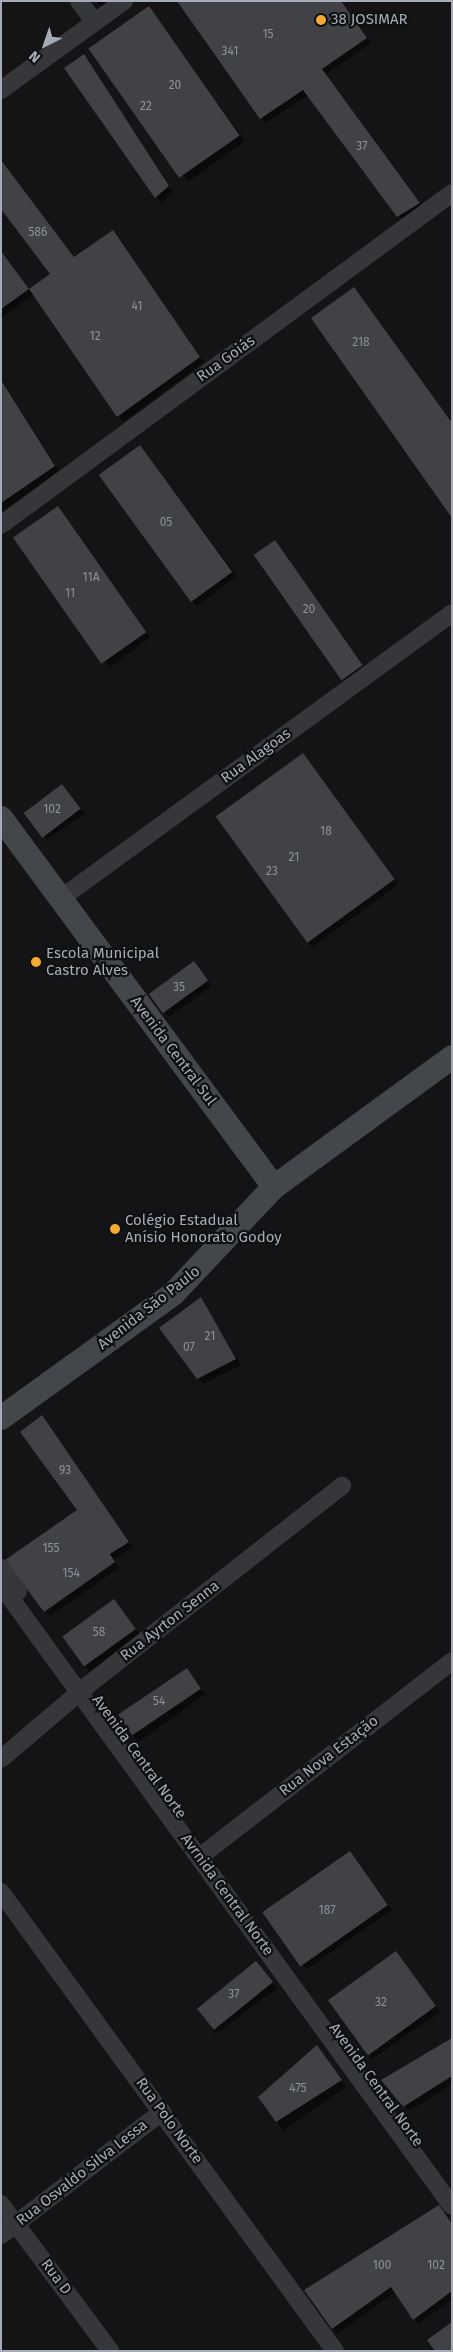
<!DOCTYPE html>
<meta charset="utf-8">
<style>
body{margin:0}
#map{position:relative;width:453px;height:2352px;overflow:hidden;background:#141416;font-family:"Fira Sans",sans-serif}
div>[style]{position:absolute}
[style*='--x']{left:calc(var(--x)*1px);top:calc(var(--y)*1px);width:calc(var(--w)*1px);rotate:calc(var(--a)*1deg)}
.shadow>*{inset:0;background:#0007;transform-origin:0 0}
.building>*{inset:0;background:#404246;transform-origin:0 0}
.minor>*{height:18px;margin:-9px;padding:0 9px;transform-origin:9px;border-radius:9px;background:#35373b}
.secondary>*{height:24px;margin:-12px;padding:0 12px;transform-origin:12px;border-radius:12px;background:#43464b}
.dots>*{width:14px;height:14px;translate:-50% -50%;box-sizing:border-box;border:2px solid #0f1011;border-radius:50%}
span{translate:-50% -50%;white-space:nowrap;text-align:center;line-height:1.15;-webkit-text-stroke:4.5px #0f1011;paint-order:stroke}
.number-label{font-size:12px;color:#8c929b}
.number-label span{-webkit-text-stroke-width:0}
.poi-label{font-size:15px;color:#a6acb7}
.left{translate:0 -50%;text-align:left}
.street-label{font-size:15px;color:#a6acb7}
.frame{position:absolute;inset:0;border:2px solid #a6acb7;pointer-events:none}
.north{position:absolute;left:20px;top:20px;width:50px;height:50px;-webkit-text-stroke:4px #0f1011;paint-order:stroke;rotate:221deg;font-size:14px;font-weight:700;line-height:20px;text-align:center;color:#a6acb7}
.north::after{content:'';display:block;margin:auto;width:18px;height:22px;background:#a6acb7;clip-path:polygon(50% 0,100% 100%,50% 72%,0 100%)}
</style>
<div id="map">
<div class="shadow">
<div style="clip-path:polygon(96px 1px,114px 1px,104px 9px)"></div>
<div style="clip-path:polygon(341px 1px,371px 43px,326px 74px,424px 208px,403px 221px,308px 95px,266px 123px,261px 118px)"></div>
<div style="clip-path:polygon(149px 7px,245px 141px,189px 181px,184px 176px)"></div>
<div style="clip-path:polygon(88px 61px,173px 192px,161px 203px,66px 68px)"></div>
<div style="clip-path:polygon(1px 160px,75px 258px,113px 231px,204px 362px,123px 422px,34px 294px,1px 318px,1px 252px,30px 290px,52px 274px,1px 207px)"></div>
<div style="clip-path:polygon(1px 379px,59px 471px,1px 512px)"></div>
<div style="clip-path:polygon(140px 446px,237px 576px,197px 606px,192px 601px)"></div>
<div style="clip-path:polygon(58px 508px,150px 637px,111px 667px,106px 662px)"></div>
<div style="clip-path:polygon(275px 542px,367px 670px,349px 684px,344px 679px)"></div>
<div style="left:308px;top:760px;width:154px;height:107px;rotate:54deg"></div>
<div style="clip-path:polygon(67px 790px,85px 814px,47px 839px,42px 834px)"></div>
<div style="clip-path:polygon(194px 962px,212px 986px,169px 1017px,164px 1012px)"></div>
<div style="clip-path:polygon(201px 1299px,241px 1365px,203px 1384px,161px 1329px)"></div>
<div style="clip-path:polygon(42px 1417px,133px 1547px,114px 1560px,119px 1568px,50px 1616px,7px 1560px,79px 1510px)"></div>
<div style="clip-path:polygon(114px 1600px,140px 1635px,90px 1672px,85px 1667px)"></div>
<div style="left:187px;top:1669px;width:31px;height:83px;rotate:54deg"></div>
<div style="clip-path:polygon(350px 1852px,392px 1910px,307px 1969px,302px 1964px)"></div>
<div style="clip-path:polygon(396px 1952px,440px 2012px,372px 2059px,367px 2054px)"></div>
<div style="clip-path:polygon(261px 1968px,277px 1988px,216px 2034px,197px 2007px)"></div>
<div style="clip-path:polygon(452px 2039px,452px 2084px,409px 2111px,383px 2081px)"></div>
<div style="left:322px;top:2052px;width:42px;height:77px;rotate:55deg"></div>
<div style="clip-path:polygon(439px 2207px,452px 2223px,452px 2300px,418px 2324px,396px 2292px,338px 2333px,333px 2328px)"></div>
</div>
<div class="building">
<div style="clip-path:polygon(177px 1px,341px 1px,367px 38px,322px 69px,420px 203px,397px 217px,303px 90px,260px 119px)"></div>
<div style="left:149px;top:6px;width:158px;height:74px;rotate:55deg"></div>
<div style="clip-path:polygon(84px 54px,169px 186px,155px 198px,64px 68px)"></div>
<div style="clip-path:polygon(1px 160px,74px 257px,113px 230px,200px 357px,117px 417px,29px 289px,1px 309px,1px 251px,29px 289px,50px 274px,1px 209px)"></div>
<div style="clip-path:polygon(354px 287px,452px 423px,452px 518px,311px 318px)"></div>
<div style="clip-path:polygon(1px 380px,55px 466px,1px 503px)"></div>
<div style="left:140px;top:445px;width:157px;height:51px;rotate:54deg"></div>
<div style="left:58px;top:506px;width:154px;height:55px;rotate:55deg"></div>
<div style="left:275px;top:540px;width:153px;height:26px;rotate:55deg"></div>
<div style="left:303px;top:753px;width:156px;height:108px;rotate:54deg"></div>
<div style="left:62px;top:784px;width:31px;height:48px;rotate:53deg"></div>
<div style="left:194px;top:961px;width:24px;height:56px;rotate:54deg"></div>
<div style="clip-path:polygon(201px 1297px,236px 1359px,197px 1379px,159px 1328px)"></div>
<div style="clip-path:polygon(42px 1415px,129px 1542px,110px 1554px,115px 1562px,44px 1612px,5px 1560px,77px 1510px,20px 1432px)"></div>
<div style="left:114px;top:1599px;width:37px;height:64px;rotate:54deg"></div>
<div style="left:187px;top:1668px;width:25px;height:83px;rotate:56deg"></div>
<div style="left:350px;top:1851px;width:66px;height:107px;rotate:55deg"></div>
<div style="left:396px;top:1951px;width:68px;height:84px;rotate:54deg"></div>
<div style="left:256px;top:1961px;width:27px;height:76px;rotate:51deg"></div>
<div style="clip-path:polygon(452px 2038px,452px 2076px,403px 2107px,381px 2080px)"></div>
<div style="clip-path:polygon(317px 2045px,342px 2080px,276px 2122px,258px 2097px)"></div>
<div style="clip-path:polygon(439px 2205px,452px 2224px,452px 2291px,413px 2320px,391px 2287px,332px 2329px,304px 2290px)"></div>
<div style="clip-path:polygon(452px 2322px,452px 2351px,435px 2351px,427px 2340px)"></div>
</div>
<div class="minor">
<div style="--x:79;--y:1;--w:26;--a:54"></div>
<div style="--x:1;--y:90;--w:152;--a:-35.9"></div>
<div style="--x:1;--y:525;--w:560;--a:-36.36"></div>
<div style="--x:60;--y:899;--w:485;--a:-36.1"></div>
<div style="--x:1;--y:1568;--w:29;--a:54"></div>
<div style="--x:1;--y:1585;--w:767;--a:54.01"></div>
<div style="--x:1;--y:1759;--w:114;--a:-40.4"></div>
<div style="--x:88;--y:1685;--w:323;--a:-38.1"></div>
<div style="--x:206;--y:1852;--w:311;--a:-37.8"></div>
<div style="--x:1;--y:1892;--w:568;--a:53.96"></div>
<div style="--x:1;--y:2204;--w:183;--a:53.4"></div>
<div style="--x:1;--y:2235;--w:203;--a:-37.4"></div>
</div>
<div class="secondary">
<div style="--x:1;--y:818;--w:459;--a:53.5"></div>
<div style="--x:1;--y:1418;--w:213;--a:-35.8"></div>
<div style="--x:174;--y:1293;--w:146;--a:-46.7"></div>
<div style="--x:274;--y:1187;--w:220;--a:-36.1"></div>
</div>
<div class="dots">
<div style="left:321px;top:20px;background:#f3ab30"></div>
<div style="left:36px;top:962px;background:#f3ab30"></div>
<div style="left:115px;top:1229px;background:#f3ab30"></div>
</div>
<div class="number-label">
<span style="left:268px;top:35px">15</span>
<span style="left:230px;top:52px">341</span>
<span style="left:175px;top:86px">20</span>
<span style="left:146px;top:107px">22</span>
<span style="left:362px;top:147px">37</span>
<span style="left:38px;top:233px">586</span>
<span style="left:137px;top:307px">41</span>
<span style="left:95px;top:337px">12</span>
<span style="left:361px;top:343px">218</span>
<span style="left:166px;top:523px">05</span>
<span style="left:91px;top:578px">11A</span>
<span style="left:70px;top:594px">11</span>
<span style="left:309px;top:610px">20</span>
<span style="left:52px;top:810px">102</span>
<span style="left:326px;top:832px">18</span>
<span style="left:294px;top:858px">21</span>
<span style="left:272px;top:872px">23</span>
<span style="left:179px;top:988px">35</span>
<span style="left:210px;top:1337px">21</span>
<span style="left:189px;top:1348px">07</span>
<span style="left:65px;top:1471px">93</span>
<span style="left:51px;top:1549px">155</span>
<span style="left:71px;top:1574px">154</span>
<span style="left:99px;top:1633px">58</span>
<span style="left:159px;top:1702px">54</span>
<span style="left:327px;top:1911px">187</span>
<span style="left:234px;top:1995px">37</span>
<span style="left:381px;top:2003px">32</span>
<span style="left:298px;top:2089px">475</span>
<span style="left:382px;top:2266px">100</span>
<span style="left:436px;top:2266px">102</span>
</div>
<div class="poi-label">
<span class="left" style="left:331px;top:20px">38 JOSIMAR</span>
<span class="left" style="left:46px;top:962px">Escola Municipal<br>Castro Alves</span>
<span class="left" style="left:125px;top:1229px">Colégio Estadual<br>Anísio Honorato Godoy</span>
</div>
<div class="street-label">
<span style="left:226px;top:359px;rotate:-36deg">Rua Goiás</span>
<span style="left:256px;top:756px;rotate:-36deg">Rua Alagoas</span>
<span style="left:173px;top:1051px;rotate:53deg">Avenida Central Sul</span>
<span style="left:149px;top:1308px;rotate:-38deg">Avenida São Paulo</span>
<span style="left:170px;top:1621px;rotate:-38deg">Rua Ayrton Senna</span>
<span style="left:329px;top:1756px;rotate:-38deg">Rua Nova Estação</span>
<span style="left:139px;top:1757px;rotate:54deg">Avenida Central Norte</span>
<span style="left:227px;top:1895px;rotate:54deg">Avrnida Central Norte</span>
<span style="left:376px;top:2085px;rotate:54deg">Avenida Central Norte</span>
<span style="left:169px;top:2121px;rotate:54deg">Rua Polo Norte</span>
<span style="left:82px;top:2173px;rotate:-38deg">Rua Osvaldo Silva Lessa</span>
<span style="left:56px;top:2277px;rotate:53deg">Rua D</span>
</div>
<div class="frame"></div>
<div class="north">N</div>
</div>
